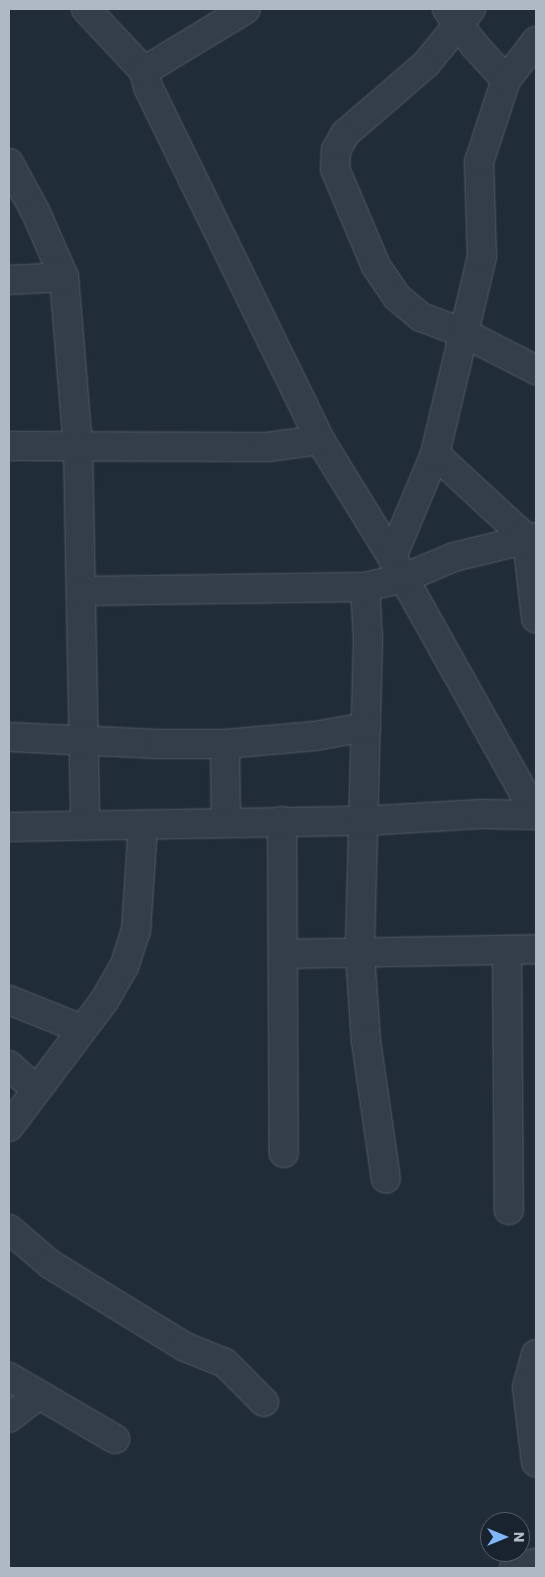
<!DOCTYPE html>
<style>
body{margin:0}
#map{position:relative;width:545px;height:1577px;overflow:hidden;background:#202c38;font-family:Poppins,sans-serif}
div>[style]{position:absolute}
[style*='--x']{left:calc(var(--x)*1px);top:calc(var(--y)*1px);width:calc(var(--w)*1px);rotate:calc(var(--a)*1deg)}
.roads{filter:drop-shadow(0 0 1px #515c66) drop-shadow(0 0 1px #515c66)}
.street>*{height:28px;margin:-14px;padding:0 14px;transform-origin:14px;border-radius:14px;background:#343e48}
span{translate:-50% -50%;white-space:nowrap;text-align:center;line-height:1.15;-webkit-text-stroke:4.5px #19232d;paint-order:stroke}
.frame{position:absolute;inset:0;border:10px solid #aeb9c5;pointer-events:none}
.north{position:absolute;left:480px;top:1512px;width:50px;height:50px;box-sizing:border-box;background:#19232d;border:1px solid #555f6a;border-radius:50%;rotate:90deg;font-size:14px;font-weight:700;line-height:20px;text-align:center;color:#aeb9c5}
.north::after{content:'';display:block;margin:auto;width:18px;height:22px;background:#80b7f8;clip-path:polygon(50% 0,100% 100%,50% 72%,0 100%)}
</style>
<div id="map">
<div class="roads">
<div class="street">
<div style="--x:86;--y:9;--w:85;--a:46.9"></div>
<div style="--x:144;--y:71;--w:16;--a:76"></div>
<div style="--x:148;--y:87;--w:393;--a:64"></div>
<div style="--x:320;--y:440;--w:137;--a:58.4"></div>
<div style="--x:392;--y:557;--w:295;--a:60.8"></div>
<div style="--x:447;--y:9;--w:46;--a:52.9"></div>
<div style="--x:475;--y:46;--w:46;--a:47.6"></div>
<div style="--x:471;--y:9;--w:71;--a:129.3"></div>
<div style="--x:426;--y:64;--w:107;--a:139.2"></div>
<div style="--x:345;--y:134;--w:18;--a:119"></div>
<div style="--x:336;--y:150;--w:19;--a:93"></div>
<div style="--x:335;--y:169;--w:105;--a:67.1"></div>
<div style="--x:376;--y:266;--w:37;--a:56"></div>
<div style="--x:397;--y:297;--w:31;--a:40"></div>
<div style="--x:421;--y:317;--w:46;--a:20.4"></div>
<div style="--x:464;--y:333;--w:81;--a:27.2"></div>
<div style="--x:144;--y:71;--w:119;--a:-31.3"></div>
<div style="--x:9;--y:163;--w:57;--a:61.6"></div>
<div style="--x:36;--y:213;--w:70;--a:66.4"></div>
<div style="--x:64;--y:277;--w:171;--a:85.3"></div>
<div style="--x:78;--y:447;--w:378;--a:88.9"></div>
<div style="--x:9;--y:280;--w:55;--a:-3.1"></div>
<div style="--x:9;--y:446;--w:258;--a:0.2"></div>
<div style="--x:267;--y:447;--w:53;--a:-7.5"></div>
<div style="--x:435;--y:454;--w:125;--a:42.7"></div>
<div style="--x:527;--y:539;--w:80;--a:83.5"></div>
<div style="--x:392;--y:557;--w:112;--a:-67.3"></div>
<div style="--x:435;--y:454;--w:203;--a:-76.6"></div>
<div style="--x:482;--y:257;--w:95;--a:-91.8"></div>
<div style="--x:479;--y:162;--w:86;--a:-71.8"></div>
<div style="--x:506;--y:80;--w:49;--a:-52.4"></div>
<div style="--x:365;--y:587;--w:52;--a:86.7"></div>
<div style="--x:368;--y:639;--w:315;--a:91.5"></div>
<div style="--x:360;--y:954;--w:87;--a:86.1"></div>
<div style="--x:366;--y:1041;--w:139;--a:81.8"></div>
<div style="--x:81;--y:591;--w:284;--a:-0.8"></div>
<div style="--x:365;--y:587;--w:40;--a:-13"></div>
<div style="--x:404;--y:578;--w:54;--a:-22.8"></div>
<div style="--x:454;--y:557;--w:84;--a:-13.7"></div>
<div style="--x:9;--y:737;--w:150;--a:2.7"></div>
<div style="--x:159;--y:744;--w:66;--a:0"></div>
<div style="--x:225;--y:744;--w:90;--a:-5.1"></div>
<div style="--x:315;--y:736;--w:52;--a:-10"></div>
<div style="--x:225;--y:744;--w:78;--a:89.3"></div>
<div style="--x:282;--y:821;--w:332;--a:89.7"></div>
<div style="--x:9;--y:827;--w:353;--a:-1"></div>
<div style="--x:362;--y:821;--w:119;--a:-3.4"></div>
<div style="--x:481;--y:814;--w:55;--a:1"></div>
<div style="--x:507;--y:950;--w:260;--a:89.6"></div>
<div style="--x:285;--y:954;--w:251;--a:-1.1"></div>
<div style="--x:9;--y:1000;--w:78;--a:21.9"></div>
<div style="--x:9;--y:1065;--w:37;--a:43"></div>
<div style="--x:9;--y:1127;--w:158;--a:-53"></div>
<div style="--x:104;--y:1001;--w:39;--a:-60"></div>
<div style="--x:124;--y:967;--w:38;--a:-72"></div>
<div style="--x:136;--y:931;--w:106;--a:-86.2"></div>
<div style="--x:9;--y:1229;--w:54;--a:40.5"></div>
<div style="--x:50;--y:1264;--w:158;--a:31.6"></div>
<div style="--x:185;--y:1347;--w:43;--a:21.8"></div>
<div style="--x:225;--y:1363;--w:55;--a:45"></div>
<div style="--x:536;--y:1354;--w:34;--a:105"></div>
<div style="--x:527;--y:1387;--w:76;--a:83.2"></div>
<div style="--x:9;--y:1377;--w:123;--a:30.3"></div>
<div style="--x:9;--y:1418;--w:37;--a:-38"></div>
<div style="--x:514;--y:1568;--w:23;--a:-13"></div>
</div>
</div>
<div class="frame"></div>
<div class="north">N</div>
</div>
